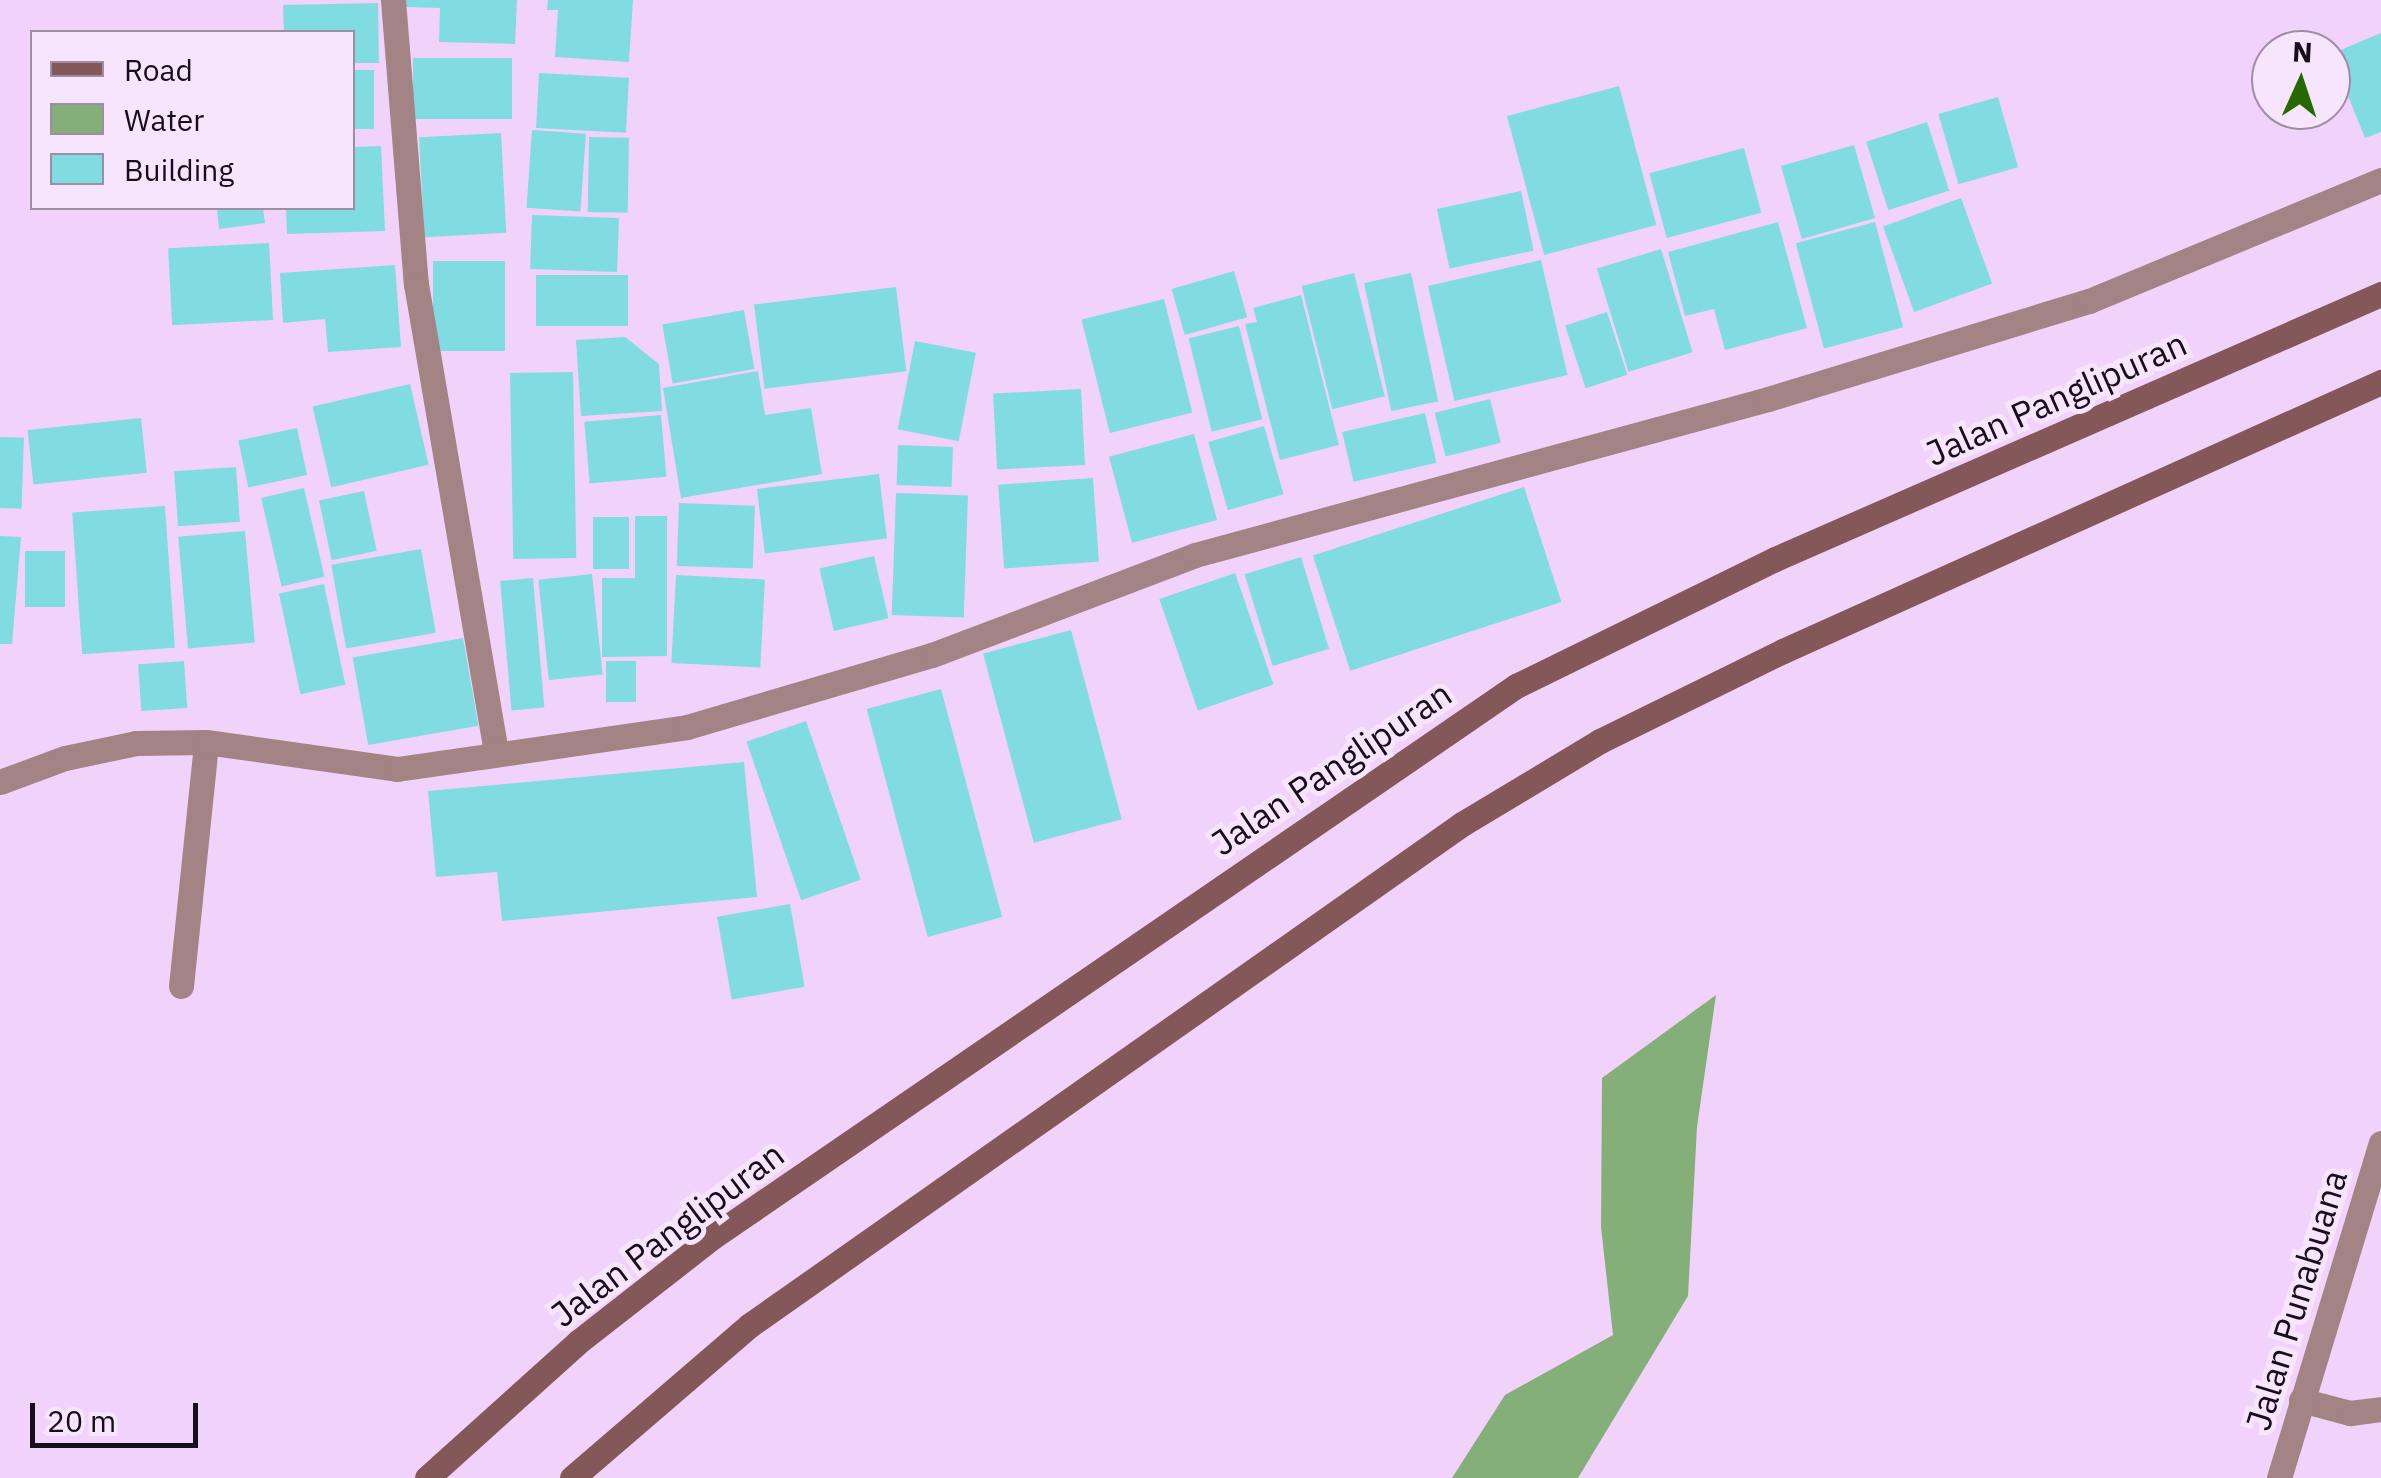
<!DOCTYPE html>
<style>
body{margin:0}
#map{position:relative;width:2381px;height:1478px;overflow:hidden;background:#f1d2fb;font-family:"IBM Plex Sans",sans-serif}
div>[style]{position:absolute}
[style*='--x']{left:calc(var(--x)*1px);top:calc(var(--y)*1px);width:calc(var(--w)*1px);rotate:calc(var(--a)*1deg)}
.water>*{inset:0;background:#85af78}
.building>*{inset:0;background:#80dce0;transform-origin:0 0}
.lane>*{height:25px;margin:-12.5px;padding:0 12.5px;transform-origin:12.5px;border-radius:12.5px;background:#a38383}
.street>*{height:25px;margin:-12.5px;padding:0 12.5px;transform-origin:12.5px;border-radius:12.5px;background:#a38383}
.secondary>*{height:25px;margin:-12.5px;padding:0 12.5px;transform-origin:12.5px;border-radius:12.5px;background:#845758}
span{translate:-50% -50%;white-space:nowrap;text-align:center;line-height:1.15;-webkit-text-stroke:10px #f7e4fd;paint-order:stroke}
.street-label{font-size:35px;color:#180d1b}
.legend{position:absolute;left:30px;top:30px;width:325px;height:180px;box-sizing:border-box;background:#f7e4fd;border:2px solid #9e8ea3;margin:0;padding:12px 18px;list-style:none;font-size:30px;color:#180d1b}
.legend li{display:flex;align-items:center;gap:20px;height:50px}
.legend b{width:50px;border:2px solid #9e8ea3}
.north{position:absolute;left:2251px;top:30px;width:100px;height:100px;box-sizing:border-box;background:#f7e4fd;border:2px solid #9e8ea3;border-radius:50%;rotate:3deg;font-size:28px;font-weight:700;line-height:40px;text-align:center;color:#180d1b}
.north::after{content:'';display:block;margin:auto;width:35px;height:45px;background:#256900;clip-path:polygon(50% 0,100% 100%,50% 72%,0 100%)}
.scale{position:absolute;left:30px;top:1403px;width:168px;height:45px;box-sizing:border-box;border:5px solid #180d1b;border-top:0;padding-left:12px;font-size:30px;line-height:35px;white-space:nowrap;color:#180d1b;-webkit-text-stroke:8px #f7e4fd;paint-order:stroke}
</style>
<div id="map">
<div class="water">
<div style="clip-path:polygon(1716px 995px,1697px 1127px,1688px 1296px,1578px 1478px,1452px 1478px,1505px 1395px,1613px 1335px,1601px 1227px,1602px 1078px)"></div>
</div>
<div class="building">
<div style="clip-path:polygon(406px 0,517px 0,515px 44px,439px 42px,440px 8px,405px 7px)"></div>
<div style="clip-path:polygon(548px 0,633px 0,629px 62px,555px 57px,558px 10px,547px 10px)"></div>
<div style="clip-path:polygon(378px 3px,379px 63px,352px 63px,352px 32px,284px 32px,283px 5px)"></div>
<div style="clip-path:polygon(2381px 33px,2381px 132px,2365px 138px,2331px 54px)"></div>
<div style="left:413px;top:58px;width:99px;height:61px"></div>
<div style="left:352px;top:70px;width:22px;height:59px"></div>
<div style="left:539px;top:73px;width:90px;height:55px;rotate:3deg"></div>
<div style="left:1619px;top:86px;width:144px;height:116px;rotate:75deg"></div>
<div style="left:1998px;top:97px;width:73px;height:62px;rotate:74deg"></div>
<div style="left:1927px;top:122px;width:72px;height:64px;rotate:72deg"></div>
<div style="left:532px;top:130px;width:54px;height:78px;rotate:4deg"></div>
<div style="left:501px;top:133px;width:100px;height:82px;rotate:87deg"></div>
<div style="left:589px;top:137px;width:40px;height:75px;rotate:1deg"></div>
<div style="left:1854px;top:145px;width:76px;height:76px;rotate:74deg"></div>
<div style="clip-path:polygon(381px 146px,385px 231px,287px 234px,286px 208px,352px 208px,352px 147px)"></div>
<div style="left:1744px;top:148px;width:67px;height:98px;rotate:75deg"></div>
<div style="left:1521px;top:191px;width:61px;height:86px;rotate:78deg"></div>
<div style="left:1961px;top:198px;width:91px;height:83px;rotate:70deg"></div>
<div style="clip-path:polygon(217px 208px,263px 208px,265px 223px,219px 229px)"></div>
<div style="left:532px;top:215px;width:87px;height:54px;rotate:2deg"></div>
<div style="clip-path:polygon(1778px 222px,1807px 328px,1725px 350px,1714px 309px,1685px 316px,1668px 252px)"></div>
<div style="left:1875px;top:222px;width:109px;height:82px;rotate:75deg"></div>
<div style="left:269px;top:243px;width:77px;height:101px;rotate:87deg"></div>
<div style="left:1661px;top:249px;width:108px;height:67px;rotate:73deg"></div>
<div style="left:1541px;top:260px;width:118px;height:116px;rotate:77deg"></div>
<div style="left:433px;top:261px;width:72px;height:90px"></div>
<div style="clip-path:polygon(395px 265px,401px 347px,328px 352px,325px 319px,283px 323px,280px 273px)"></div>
<div style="left:1234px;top:271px;width:48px;height:65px;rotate:74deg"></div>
<div style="left:1354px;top:273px;width:127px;height:54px;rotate:76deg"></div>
<div style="left:1411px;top:273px;width:131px;height:48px;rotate:78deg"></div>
<div style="left:536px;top:275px;width:92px;height:51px"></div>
<div style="left:896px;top:287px;width:85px;height:143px;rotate:83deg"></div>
<div style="clip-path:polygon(1301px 295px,1339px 445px,1280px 460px,1245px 324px,1257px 322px,1253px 308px)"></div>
<div style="left:1164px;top:299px;width:117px;height:85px;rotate:76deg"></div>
<div style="left:744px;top:310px;width:60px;height:83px;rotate:80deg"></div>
<div style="left:1607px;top:312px;width:66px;height:44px;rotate:72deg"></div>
<div style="left:1239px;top:326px;width:96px;height:52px;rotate:76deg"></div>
<div style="clip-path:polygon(625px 337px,659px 364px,662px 411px,581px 416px,576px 340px)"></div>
<div style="left:915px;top:341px;width:62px;height:90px;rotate:11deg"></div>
<div style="clip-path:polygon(758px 371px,765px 415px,811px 408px,822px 474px,681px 498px,663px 388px)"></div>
<div style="left:573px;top:372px;width:186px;height:63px;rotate:89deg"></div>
<div style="left:410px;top:384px;width:83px;height:100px;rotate:77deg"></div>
<div style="left:1081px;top:389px;width:76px;height:88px;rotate:87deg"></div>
<div style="left:1490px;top:399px;width:45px;height:57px;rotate:76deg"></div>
<div style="left:1425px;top:413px;width:51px;height:85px;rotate:77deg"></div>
<div style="left:661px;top:415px;width:62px;height:77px;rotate:85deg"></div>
<div style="left:141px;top:418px;width:55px;height:114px;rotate:84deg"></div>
<div style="left:1264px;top:426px;width:71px;height:58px;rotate:74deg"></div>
<div style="left:297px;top:428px;width:48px;height:60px;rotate:78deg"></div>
<div style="left:1194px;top:434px;width:89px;height:88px;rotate:75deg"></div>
<div style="left:0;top:437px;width:24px;height:71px;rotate:2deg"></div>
<div style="left:898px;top:445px;width:55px;height:40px;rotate:2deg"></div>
<div style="left:236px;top:467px;width:55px;height:62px;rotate:86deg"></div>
<div style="left:879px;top:474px;width:65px;height:123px;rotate:83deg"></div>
<div style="left:1093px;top:478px;width:84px;height:95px;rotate:86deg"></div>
<div style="left:1524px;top:487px;width:121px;height:222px;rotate:72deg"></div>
<div style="left:304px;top:488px;width:91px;height:44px;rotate:77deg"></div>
<div style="left:364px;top:491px;width:61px;height:46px;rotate:78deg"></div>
<div style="left:896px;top:493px;width:72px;height:122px;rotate:2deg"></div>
<div style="left:679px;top:503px;width:76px;height:63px;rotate:2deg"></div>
<div style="left:165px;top:506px;width:142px;height:93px;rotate:86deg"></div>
<div style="clip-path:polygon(635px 516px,667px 516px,667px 656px,602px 657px,602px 578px,635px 578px)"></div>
<div style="left:593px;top:517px;width:36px;height:52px"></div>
<div style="left:245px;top:531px;width:112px;height:67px;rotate:85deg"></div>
<div style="clip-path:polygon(0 536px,21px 537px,12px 644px,0 644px)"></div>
<div style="left:421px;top:549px;width:85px;height:91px;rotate:80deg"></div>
<div style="left:25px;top:551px;width:40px;height:56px"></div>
<div style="left:874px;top:556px;width:64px;height:56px;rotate:77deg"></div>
<div style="left:1301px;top:557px;width:96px;height:59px;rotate:73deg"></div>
<div style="left:1235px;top:573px;width:118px;height:80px;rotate:71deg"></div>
<div style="left:592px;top:574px;width:101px;height:54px;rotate:84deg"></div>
<div style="left:676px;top:575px;width:89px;height:88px;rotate:3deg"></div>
<div style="left:533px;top:578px;width:130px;height:33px;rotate:85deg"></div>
<div style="left:324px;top:584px;width:103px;height:46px;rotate:78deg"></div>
<div style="left:1071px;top:630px;width:196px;height:91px;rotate:75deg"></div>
<div style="left:463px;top:638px;width:89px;height:112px;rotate:80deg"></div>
<div style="left:184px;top:661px;width:47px;height:46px;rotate:86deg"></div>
<div style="left:636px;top:661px;width:41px;height:30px;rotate:90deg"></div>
<div style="left:941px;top:689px;width:236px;height:77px;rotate:75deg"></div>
<div style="left:806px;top:721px;width:168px;height:63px;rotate:71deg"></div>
<div style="clip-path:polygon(744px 762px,757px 897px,502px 921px,497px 872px,436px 877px,428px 791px)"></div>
<div style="left:790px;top:904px;width:84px;height:74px;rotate:80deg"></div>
</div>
<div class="lane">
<div style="--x:181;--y:986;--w:245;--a:-84.1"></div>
</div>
<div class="street">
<div style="--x:393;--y:0;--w:285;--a:85.4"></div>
<div style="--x:416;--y:284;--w:477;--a:80.3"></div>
<div style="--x:0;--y:782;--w:69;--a:-20.3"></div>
<div style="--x:65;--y:758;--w:73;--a:-11.9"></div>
<div style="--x:136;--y:743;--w:70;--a:-0.8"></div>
<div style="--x:206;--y:742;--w:193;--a:8"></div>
<div style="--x:397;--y:769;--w:293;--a:-8.2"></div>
<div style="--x:687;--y:727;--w:255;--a:-16.4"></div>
<div style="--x:932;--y:655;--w:281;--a:-20.8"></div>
<div style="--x:1195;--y:555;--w:594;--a:-15.23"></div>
<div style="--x:1768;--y:399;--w:336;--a:-17"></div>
<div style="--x:2089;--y:301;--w:316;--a:-22.5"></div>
<div style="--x:2301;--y:1400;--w:51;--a:14.9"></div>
<div style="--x:2350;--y:1413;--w:31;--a:-7"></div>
<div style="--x:2279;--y:1478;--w:350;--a:-73.1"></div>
</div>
<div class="secondary">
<div style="--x:427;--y:1478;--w:203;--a:-42"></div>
<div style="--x:578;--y:1342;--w:169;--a:-38"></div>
<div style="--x:711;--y:1238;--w:976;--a:-34.44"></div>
<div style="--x:1516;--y:686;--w:288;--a:-26.1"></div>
<div style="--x:1775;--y:559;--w:661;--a:-23.62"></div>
<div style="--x:572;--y:1478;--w:235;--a:-40.7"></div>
<div style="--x:750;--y:1325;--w:871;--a:-35.13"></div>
<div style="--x:1462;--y:824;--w:161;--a:-31"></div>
<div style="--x:1600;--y:741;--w:204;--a:-26.2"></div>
<div style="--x:1783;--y:651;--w:656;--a:-24.22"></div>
</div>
<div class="street-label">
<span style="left:2056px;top:398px;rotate:-24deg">Jalan Panglipuran</span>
<span style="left:1331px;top:768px;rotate:-34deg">Jalan Panglipuran</span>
<span style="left:667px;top:1234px;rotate:-37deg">Jalan Panglipuran</span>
<span style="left:2296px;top:1300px;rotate:-73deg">Jalan Punabuana</span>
</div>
<ul class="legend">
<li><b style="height:12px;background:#845758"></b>Road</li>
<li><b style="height:28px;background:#85af78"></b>Water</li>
<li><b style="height:28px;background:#80dce0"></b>Building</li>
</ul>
<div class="north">N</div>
<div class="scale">20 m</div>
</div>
